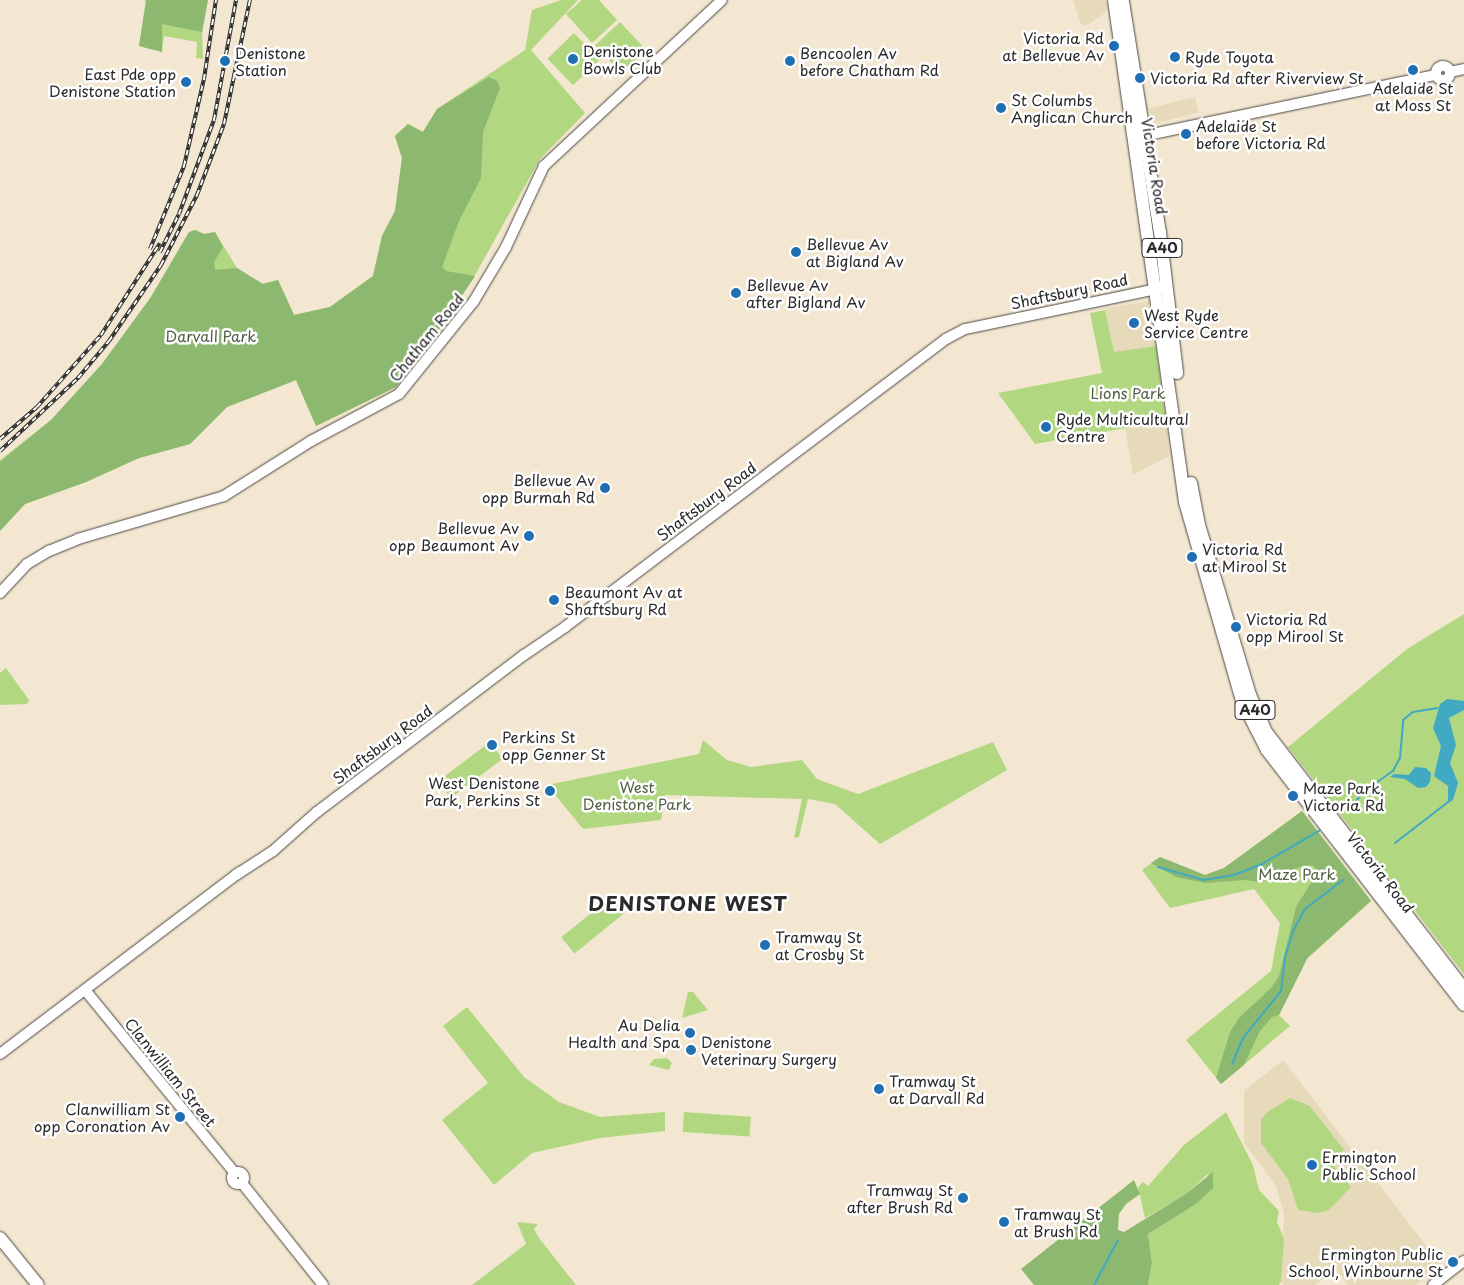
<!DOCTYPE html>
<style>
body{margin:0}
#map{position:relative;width:1464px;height:1285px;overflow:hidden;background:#f4e7d1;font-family:"Playpen Sans",sans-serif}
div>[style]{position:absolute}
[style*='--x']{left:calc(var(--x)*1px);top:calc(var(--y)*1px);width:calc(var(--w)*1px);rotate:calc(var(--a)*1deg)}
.built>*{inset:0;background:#e7daba;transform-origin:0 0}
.green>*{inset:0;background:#b1d881;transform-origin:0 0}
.forest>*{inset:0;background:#8cb86f}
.water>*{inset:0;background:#41a9c1}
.stream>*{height:2px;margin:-1px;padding:0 1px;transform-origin:1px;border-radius:1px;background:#41a9c1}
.roads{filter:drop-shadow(0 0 1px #494744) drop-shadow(0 0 1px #494744)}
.tertiary>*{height:10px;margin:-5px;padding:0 5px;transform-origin:5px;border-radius:5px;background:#fff}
.tertiary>.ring{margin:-5px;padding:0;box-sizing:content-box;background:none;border:10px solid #fff;border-radius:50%}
.primary>*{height:12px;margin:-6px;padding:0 6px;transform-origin:6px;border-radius:6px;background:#fff}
.trunk>*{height:12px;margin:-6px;padding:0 6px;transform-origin:6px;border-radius:6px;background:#fff}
.rail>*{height:4px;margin-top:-2px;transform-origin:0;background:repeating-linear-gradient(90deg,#fff 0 5.5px,#2b2b2b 0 11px);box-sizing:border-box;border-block:1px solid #2b2b2b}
.dots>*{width:14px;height:14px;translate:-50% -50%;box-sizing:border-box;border:2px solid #fff;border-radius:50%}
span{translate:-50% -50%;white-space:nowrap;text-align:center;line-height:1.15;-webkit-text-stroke:5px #fff;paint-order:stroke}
.shield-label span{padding:1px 4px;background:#fff;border:1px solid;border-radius:4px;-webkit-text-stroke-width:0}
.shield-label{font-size:14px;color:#2b2b2b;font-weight:700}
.poi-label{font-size:15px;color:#2b2b2b}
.right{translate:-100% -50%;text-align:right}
.left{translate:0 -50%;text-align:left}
.street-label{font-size:15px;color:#2b2b2b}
.park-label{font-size:15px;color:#535f45}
.district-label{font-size:20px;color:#2b2b2b;font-weight:700;letter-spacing:1px}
</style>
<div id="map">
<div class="built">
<div style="clip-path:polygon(1073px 0,1105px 0,1107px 9px,1104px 14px,1085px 26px,1081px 24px)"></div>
<div style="left:1195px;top:97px;width:16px;height:47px;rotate:76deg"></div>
<div style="left:1148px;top:301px;width:46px;height:44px;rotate:80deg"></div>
<div style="clip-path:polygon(1166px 421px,1169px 456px,1133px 475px,1125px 428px)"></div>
<div style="clip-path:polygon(1283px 1060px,1441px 1265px,1416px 1285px,1348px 1285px,1335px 1269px,1315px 1285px,1284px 1285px,1281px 1281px,1284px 1214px,1276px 1186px,1244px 1143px,1244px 1091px)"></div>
</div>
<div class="green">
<div style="clip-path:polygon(142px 0,208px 0,202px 32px,203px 59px,196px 58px,197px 42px,164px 36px,162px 52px,139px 46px,147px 1px)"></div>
<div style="clip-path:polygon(561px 0,578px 0,531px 50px,585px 113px,540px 159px,470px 284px,396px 387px,316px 426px,296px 380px,227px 407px,190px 444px,139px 458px,86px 482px,25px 504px,0 531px,0 460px,51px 420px,102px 364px,151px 297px,189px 232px,195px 230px,204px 234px,215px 232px,237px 268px,262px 284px,278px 280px,294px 315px,330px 307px,373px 276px,382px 236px,395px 211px,402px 158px,395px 136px,408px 124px,423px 132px,437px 109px,525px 50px,532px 10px)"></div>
<div style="clip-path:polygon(582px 0,599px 0,617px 20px,592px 43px,566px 14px)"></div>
<div style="left:620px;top:22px;width:38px;height:34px;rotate:47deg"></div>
<div style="left:574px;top:33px;width:37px;height:37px;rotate:46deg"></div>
<div style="clip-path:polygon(1105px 310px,1114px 352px,1156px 346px,1166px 421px,1035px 444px,998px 393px,1102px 373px,1090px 313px)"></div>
<div style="clip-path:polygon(1464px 614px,1464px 974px,1288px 747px,1407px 649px)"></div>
<div style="clip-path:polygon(6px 668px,29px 700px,27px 704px,0 705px,0 673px)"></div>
<div style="clip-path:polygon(703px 740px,727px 760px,751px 767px,802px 760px,817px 779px,858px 794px,993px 742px,1007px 770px,880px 844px,835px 804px,808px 799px,799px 837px,794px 838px,802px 799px,665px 795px,661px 820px,583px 829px,547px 785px,699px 754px)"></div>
<div style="left:490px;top:742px;width:21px;height:65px;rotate:53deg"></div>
<div style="clip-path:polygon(1302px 811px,1371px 901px,1306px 960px,1279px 1015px,1290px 1026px,1221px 1084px,1186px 1040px,1271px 971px,1280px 923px,1254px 889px,1170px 908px,1142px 870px,1160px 857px,1205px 875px,1224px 868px)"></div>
<div style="left:611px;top:897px;width:21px;height:64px;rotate:51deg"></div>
<div style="clip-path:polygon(688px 992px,693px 992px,708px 1010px,682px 1018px)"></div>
<div style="clip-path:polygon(467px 1007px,524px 1077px,559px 1102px,600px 1117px,665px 1112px,665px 1131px,600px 1138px,532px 1153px,494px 1185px,442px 1120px,488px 1083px,443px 1026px)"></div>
<div style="clip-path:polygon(667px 1058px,672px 1063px,669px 1070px,649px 1065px,654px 1059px)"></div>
<div style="clip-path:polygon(1290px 1098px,1310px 1106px,1344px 1150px,1330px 1161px,1351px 1187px,1329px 1210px,1318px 1213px,1298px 1210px,1288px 1179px,1261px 1143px,1261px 1120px,1266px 1113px)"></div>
<div style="left:684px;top:1112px;width:67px;height:20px;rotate:4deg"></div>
<div style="clip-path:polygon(1226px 1112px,1253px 1165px,1259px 1190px,1279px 1211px,1277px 1222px,1284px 1239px,1281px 1281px,1279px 1285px,1148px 1285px,1152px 1263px,1148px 1234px,1196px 1204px,1206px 1194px,1208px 1174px,1187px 1193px,1145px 1218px,1138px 1187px,1143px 1182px,1148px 1186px,1184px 1145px)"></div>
<div style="clip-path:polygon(517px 1222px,538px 1224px,534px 1229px,539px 1238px,576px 1285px,472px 1285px,526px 1244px)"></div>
</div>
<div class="forest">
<div style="clip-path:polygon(146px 0,208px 0,202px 32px,162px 24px,162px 52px,139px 46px)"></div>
<div style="clip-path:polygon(489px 77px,497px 81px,500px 88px,483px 132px,481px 178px,459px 221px,442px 267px,446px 271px,475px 276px,425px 351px,396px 387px,316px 426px,296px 380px,227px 407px,190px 444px,139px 458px,86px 482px,25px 504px,0 531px,0 462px,51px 420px,102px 364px,151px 297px,189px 232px,195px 230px,204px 234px,215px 232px,223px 247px,214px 262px,215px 270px,237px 268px,263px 284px,278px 280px,294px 315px,330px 307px,373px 276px,382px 236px,395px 211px,402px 158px,395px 136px,408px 124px,423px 132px,437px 109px)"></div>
<div style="clip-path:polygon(1302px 811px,1371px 901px,1308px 957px,1279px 1015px,1272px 1017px,1260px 1031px,1244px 1065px,1221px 1084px,1216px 1078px,1230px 1032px,1239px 1018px,1272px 987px,1279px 976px,1296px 907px,1317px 873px,1314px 866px,1305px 865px,1262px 882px,1244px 880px,1205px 883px,1176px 877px,1151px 863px,1160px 857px,1205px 875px,1224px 868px)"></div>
<div style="clip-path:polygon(1213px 1172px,1213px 1188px,1196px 1204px,1148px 1234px,1152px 1263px,1148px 1285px,1034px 1285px,1021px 1269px,1134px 1180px,1140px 1194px,1126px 1204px,1119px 1214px,1118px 1230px,1124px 1232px,1187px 1193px)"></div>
</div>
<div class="water">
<div style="clip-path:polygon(1447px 699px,1464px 701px,1464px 710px,1449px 718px,1456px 745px,1450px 763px,1458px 783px,1453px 800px,1448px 803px,1448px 786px,1434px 776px,1441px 746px,1433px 728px,1440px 704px)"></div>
<div style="clip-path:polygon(1415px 767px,1426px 768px,1431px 773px,1430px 782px,1426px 787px,1418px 788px,1405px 779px,1390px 777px,1394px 774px,1409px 775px)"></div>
</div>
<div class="stream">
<div style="--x:1346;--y:812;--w:28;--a:-48"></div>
<div style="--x:1365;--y:791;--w:34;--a:-36"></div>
<div style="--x:1393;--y:771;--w:15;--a:-62"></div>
<div style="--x:1400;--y:758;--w:38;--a:-85"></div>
<div style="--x:1403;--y:720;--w:13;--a:-39"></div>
<div style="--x:1413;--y:712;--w:25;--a:-9"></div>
<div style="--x:1395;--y:843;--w:67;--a:-37.7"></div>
<div style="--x:1158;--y:867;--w:47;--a:16.1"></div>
<div style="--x:1203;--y:880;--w:31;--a:-9"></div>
<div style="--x:1234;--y:875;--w:30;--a:-21"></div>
<div style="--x:1262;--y:864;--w:66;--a:-30.1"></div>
<div style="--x:1232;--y:1064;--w:28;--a:-67"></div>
<div style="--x:1243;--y:1038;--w:60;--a:-51"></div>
<div style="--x:1281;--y:991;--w:34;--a:-83"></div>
<div style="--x:1285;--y:957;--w:29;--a:-72"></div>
<div style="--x:1294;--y:929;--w:23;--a:-61"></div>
<div style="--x:1305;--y:909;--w:48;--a:-37.3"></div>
<div style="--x:1094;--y:1285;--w:51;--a:-61.9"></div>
</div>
<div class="roads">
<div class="tertiary">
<div class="ring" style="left:1436px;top:66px;width:4px;height:4px"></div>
<div style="--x:1450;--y:72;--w:14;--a:-12"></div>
<div style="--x:1143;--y:136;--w:299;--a:-11.8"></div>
<div style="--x:0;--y:593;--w:40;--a:-47"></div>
<div style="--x:27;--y:564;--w:26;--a:-31"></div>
<div style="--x:49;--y:551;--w:31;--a:-22"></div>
<div style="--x:78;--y:539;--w:152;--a:-16.4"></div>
<div style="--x:224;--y:496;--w:103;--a:-32.3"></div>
<div style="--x:311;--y:441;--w:100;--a:-28.1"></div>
<div style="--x:399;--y:394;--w:119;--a:-51.1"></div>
<div style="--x:474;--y:301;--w:63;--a:-59.3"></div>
<div style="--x:506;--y:247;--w:89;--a:-64.9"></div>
<div style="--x:544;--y:166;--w:243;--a:-43"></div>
<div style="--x:236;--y:875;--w:44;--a:-33"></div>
<div style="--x:273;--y:851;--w:59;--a:-41.6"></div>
<div style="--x:317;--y:812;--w:260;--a:-37.2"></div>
<div style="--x:524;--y:655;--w:50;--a:-34.3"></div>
<div style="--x:565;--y:627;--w:478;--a:-37.1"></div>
<div style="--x:946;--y:339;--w:21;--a:-28"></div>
<div style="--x:965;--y:329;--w:200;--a:-11.8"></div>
<div style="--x:85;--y:990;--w:237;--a:50.7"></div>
<div style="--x:0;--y:1054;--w:301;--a:-37.2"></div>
<div class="ring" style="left:232px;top:1172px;width:2px;height:2px"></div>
<div style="--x:242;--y:1183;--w:130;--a:51.5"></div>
<div style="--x:1433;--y:1285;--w:39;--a:-38"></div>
</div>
<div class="primary">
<div style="--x:0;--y:1238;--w:60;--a:51"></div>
</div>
<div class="trunk">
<div style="--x:1114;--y:0;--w:507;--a:81.95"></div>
<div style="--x:1185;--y:502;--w:207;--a:74"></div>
<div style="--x:1242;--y:701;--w:55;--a:63"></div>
<div style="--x:1267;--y:750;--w:322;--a:52.3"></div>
<div style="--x:1123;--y:2;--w:233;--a:80.9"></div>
<div style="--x:1160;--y:232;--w:142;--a:83.1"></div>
<div style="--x:1191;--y:483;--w:43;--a:79.2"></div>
<div style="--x:1199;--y:525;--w:177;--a:73.3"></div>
<div style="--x:1250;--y:695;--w:40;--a:66.6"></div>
<div style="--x:1266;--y:732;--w:324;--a:52.4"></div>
</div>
</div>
<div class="rail">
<div style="--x:150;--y:249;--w:90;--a:-67.7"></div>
<div style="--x:184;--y:166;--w:89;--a:-77.1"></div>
<div style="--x:204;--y:79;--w:80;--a:-81.4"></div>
<div style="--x:160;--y:252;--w:42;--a:-63.4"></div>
<div style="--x:179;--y:214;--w:100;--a:-69.6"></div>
<div style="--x:214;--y:120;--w:122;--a:-79.6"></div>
<div style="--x:0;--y:439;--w:49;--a:-40.9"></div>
<div style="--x:37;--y:407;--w:96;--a:-48.4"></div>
<div style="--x:101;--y:335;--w:109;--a:-57.3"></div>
<div style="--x:0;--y:451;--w:107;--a:-43.1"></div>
<div style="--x:78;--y:378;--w:48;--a:-50"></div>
<div style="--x:109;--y:341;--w:92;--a:-55.6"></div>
<div style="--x:161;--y:265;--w:79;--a:-62.8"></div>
<div style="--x:197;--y:195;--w:76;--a:-69.2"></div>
<div style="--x:224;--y:124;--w:127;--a:-78.2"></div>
</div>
<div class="dots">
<div style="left:1114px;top:46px;background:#1f6fb2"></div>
<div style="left:1175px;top:57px;background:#1f6fb2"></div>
<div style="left:573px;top:59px;background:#1f6fb2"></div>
<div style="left:225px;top:61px;background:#1f6fb2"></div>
<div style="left:790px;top:61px;background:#1f6fb2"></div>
<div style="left:1413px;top:70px;background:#1f6fb2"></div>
<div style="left:1140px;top:78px;background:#1f6fb2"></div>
<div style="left:186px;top:82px;background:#1f6fb2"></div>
<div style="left:1001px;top:108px;background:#1f6fb2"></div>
<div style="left:1186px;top:134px;background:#1f6fb2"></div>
<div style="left:796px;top:252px;background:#1f6fb2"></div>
<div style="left:736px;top:293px;background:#1f6fb2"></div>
<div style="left:1134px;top:323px;background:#1f6fb2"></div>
<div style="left:1046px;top:427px;background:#1f6fb2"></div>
<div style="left:605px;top:488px;background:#1f6fb2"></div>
<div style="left:529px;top:536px;background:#1f6fb2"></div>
<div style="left:1192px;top:557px;background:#1f6fb2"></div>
<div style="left:554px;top:600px;background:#1f6fb2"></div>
<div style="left:1236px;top:627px;background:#1f6fb2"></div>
<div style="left:492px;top:745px;background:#1f6fb2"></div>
<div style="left:550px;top:791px;background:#1f6fb2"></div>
<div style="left:1293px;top:796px;background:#1f6fb2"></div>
<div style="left:765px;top:945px;background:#1f6fb2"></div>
<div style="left:690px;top:1033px;background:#1f6fb2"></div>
<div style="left:691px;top:1050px;background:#1f6fb2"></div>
<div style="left:879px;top:1089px;background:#1f6fb2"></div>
<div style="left:180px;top:1117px;background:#1f6fb2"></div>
<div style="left:1312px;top:1165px;background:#1f6fb2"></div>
<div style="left:963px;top:1198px;background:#1f6fb2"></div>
<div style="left:1004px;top:1222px;background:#1f6fb2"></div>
<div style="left:1453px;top:1262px;background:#1f6fb2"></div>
</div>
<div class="shield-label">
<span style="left:1162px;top:248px">A40</span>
<span style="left:1255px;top:710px">A40</span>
</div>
<div class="poi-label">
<span class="right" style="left:1104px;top:46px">Victoria Rd<br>at Bellevue Av</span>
<span class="left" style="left:583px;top:59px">Denistone<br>Bowls Club</span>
<span class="left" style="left:235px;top:61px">Denistone<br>Station</span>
<span class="left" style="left:800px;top:61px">Bencoolen Av<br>before Chatham Rd</span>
<span class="left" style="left:1185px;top:57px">Ryde Toyota</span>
<span class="right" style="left:176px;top:82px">East Pde opp<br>Denistone Station</span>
<span class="left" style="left:1150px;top:78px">Victoria Rd after Riverview St</span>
<span style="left:1413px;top:96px">Adelaide St<br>at Moss St</span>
<span class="left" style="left:1011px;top:108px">St Columbs<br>Anglican Church</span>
<span class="left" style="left:1196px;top:134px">Adelaide St<br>before Victoria Rd</span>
<span class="left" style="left:806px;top:252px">Bellevue Av<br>at Bigland Av</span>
<span class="left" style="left:746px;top:293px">Bellevue Av<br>after Bigland Av</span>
<span class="left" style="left:1144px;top:323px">West Ryde<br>Service Centre</span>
<span class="left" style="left:1056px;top:427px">Ryde Multicultural<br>Centre</span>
<span class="right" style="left:595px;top:488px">Bellevue Av<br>opp Burmah Rd</span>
<span class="right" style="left:519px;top:536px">Bellevue Av<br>opp Beaumont Av</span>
<span class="left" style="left:1202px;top:557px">Victoria Rd<br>at Mirool St</span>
<span class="left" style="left:564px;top:600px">Beaumont Av at<br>Shaftsbury Rd</span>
<span class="left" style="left:1246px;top:627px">Victoria Rd<br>opp Mirool St</span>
<span class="left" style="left:502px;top:745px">Perkins St<br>opp Genner St</span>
<span class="right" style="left:540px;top:791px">West Denistone<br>Park, Perkins St</span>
<span class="left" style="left:1303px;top:796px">Maze Park,<br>Victoria Rd</span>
<span class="left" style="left:775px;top:945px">Tramway St<br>at Crosby St</span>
<span class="right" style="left:680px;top:1033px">Au Delia<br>Health and Spa</span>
<span class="left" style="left:701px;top:1050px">Denistone<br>Veterinary Surgery</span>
<span class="left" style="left:889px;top:1089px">Tramway St<br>at Darvall Rd</span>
<span class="right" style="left:170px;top:1117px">Clanwilliam St<br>opp Coronation Av</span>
<span class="left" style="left:1322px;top:1165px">Ermington<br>Public School</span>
<span class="right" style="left:953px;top:1198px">Tramway St<br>after Brush Rd</span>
<span class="left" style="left:1014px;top:1222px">Tramway St<br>at Brush Rd</span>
<span class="right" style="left:1443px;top:1262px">Ermington Public<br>School, Winbourne St</span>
</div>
<div class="street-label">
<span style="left:1155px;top:166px;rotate:81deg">Victoria Road</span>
<span style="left:1069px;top:291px;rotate:-12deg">Shaftsbury Road</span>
<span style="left:426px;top:337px;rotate:-51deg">Chatham Road</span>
<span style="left:706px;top:501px;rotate:-37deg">Shaftsbury Road</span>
<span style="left:382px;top:744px;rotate:-37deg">Shaftsbury Road</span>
<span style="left:1381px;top:872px;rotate:52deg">Victoria Road</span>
<span style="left:171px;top:1072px;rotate:51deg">Clanwilliam Street</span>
</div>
<div class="park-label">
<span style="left:211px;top:336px">Darvall Park</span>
<span style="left:1128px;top:393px">Lions Park</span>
<span style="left:637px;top:795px">West<br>Denistone Park</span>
<span style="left:1297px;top:874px">Maze Park</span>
</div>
<div class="district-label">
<span style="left:688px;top:903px">DENISTONE WEST</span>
</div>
</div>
